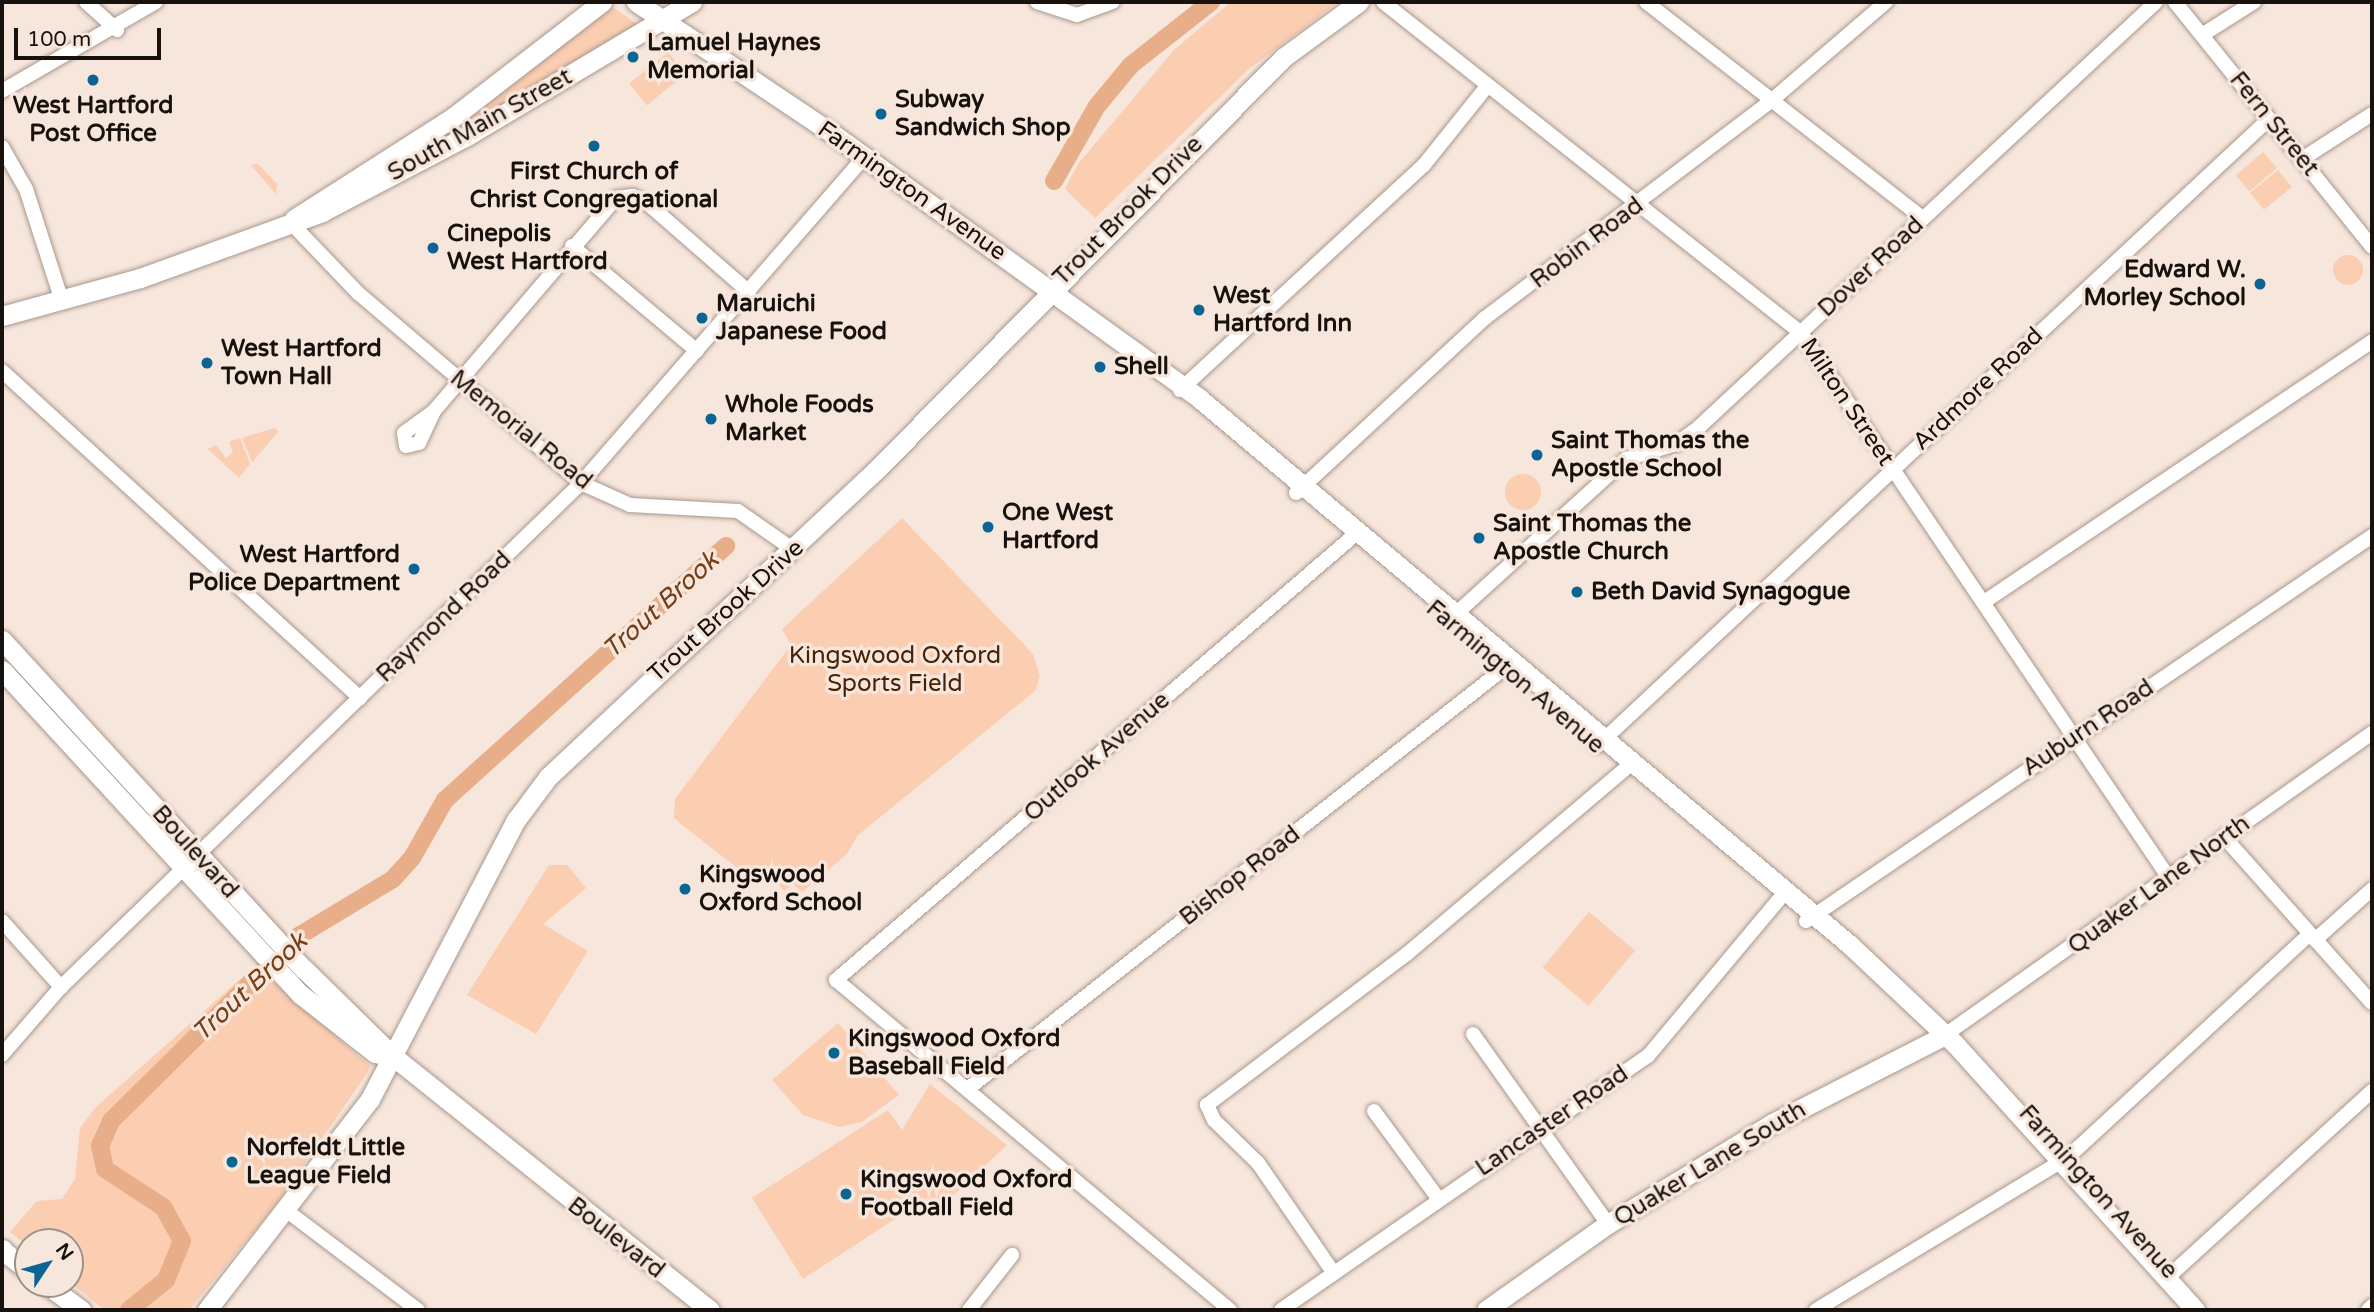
<!DOCTYPE html>
<style>
body{margin:0}
#map{position:relative;width:2374px;height:1312px;overflow:hidden;background:#f7e6db;font-family:"Varela Round",sans-serif}
div>[style]{position:absolute}
[style*='--x']{left:calc(var(--x)*1px);top:calc(var(--y)*1px);width:calc(var(--w)*1px);rotate:calc(var(--a)*1deg)}
.green>*{inset:0;background:#fbcdb1;transform-origin:0 0}
.round{border-radius:50%}
.river>*{height:18px;margin:-9px;padding:0 9px;transform-origin:9px;border-radius:9px;background:#e8ae89}
.roads{filter:drop-shadow(0 0 2px #a8988e) drop-shadow(0 0 2px #a8988e)}
.minor>*{height:14px;margin:-7px;padding:0 7px;transform-origin:7px;border-radius:7px;background:#fff}
.major>*{height:19px;margin:-9.5px;padding:0 9.5px;transform-origin:9.5px;border-radius:9.5px;background:#fff}
.highway>*{height:21px;margin:-10.5px;padding:0 10.5px;transform-origin:10.5px;border-radius:10.5px;background:#fff}
.dots>*{width:19px;height:19px;translate:-50% -50%;box-sizing:border-box;border:4px solid #f7e6db;border-radius:50%}
span{translate:-50% -50%;white-space:nowrap;text-align:center;line-height:1.15;-webkit-text-stroke:7px #f7e6db;paint-order:stroke}
.poi-label{font-size:24px;color:#18120e;font-weight:700}
.left{translate:0 -50%;text-align:left}
.right{translate:-100% -50%;text-align:right}
.street-label{font-size:24px;color:#18120e}
.park-label{font-size:24px;color:#462105}
.water-label{font-size:26px;color:#743e17;font-style:italic}
.frame{position:absolute;inset:0;border:4px solid #18120e;pointer-events:none}
.north{position:absolute;left:14px;top:1228px;width:70px;height:70px;box-sizing:border-box;background:#f7e6db;border:2px solid #9e9189;border-radius:50%;rotate:54deg;font-size:19px;font-weight:700;line-height:28px;text-align:center;color:#18120e}
.north::after{content:'';display:block;margin:auto;width:24px;height:32px;background:#0a6494;clip-path:polygon(50% 0,100% 100%,50% 72%,0 100%)}
.scale{position:absolute;left:14px;top:28px;width:147px;height:32px;box-sizing:border-box;border:4px solid #18120e;border-top:0;padding-left:9px;font-size:21px;line-height:24px;white-space:nowrap;color:#18120e;-webkit-text-stroke:5px #f7e6db;paint-order:stroke}
</style>
<div id="map">
<div class="green">
<div style="clip-path:polygon(1231px 2px,1338px 2px,1249px 69px,1095px 218px,1065px 189px,1078px 164px,1174px 50px)"></div>
<div style="clip-path:polygon(611px 6px,637px 24px,466px 127px,460px 123px)"></div>
<div style="left:668px;top:52px;width:28px;height:50px;rotate:51deg"></div>
<div style="left:2263px;top:152px;width:21px;height:36px;rotate:49deg"></div>
<div style="clip-path:polygon(258px 164px,277px 184px,276px 194px,251px 165px)"></div>
<div style="left:2278px;top:170px;width:22px;height:36px;rotate:51deg"></div>
<div class="round" style="left:2333px;top:255px;width:30px;height:30px"></div>
<div style="clip-path:polygon(275px 428px,278px 432px,252px 462px,242px 438px)"></div>
<div style="clip-path:polygon(240px 438px,250px 464px,239px 478px,208px 449px,216px 445px,226px 458px,233px 452px,229px 442px)"></div>
<div class="round" style="left:1505px;top:474px;width:36px;height:36px"></div>
<div style="clip-path:polygon(902px 518px,1033px 654px,1040px 677px,1035px 691px,857px 836px,847px 854px,802px 892px,793px 884px,784px 891px,769px 873px,745px 874px,681px 824px,674px 818px,675px 799px,791px 645px,782px 629px)"></div>
<div style="clip-path:polygon(549px 865px,567px 865px,586px 888px,543px 924px,588px 951px,536px 1034px,467px 995px)"></div>
<div style="left:1589px;top:912px;width:60px;height:72px;rotate:40deg"></div>
<div style="clip-path:polygon(255px 966px,370px 1066px,368px 1072px,274px 1207px,189px 1310px,104px 1310px,70px 1282px,70px 1242px,28px 1242px,28px 1247px,10px 1232px,37px 1201px,62px 1199px,75px 1179px,80px 1128px,96px 1107px)"></div>
<div style="clip-path:polygon(838px 1023px,899px 1095px,862px 1122px,839px 1127px,803px 1115px,772px 1080px)"></div>
<div style="clip-path:polygon(930px 1084px,1007px 1145px,939px 1209px,927px 1198px,803px 1279px,752px 1198px,888px 1110px,902px 1130px)"></div>
</div>
<div class="river">
<div style="--x:1054;--y:181;--w:86;--a:-60.2"></div>
<div style="--x:1097;--y:106;--w:53;--a:-50.3"></div>
<div style="--x:1131;--y:65;--w:102;--a:-38.2"></div>
<div style="--x:129;--y:1310;--w:48;--a:-39"></div>
<div style="--x:166;--y:1280;--w:42;--a:-67.7"></div>
<div style="--x:182;--y:1241;--w:39;--a:-119"></div>
<div style="--x:163;--y:1207;--w:69;--a:-146.8"></div>
<div style="--x:105;--y:1169;--w:24;--a:-102"></div>
<div style="--x:100;--y:1146;--w:27;--a:-66"></div>
<div style="--x:111;--y:1121;--w:262;--a:-44.7"></div>
<div style="--x:297;--y:937;--w:112;--a:-31.1"></div>
<div style="--x:393;--y:879;--w:28;--a:-48"></div>
<div style="--x:412;--y:858;--w:67;--a:-60.4"></div>
<div style="--x:445;--y:800;--w:379;--a:-42.1"></div>
</div>
<div class="roads">
<div class="minor">
<div style="--x:86;--y:2;--w:42;--a:42.1"></div>
<div style="--x:1037;--y:2;--w:42;--a:18"></div>
<div style="--x:1077;--y:15;--w:38;--a:-20"></div>
<div style="--x:1383;--y:2;--w:533;--a:38.37"></div>
<div style="--x:1801;--y:333;--w:658;--a:55.97"></div>
<div style="--x:1646;--y:2;--w:350;--a:38"></div>
<div style="--x:2175;--y:2;--w:314;--a:51.2"></div>
<div style="--x:2202;--y:35;--w:62;--a:-32.4"></div>
<div style="--x:2;--y:91;--w:178;--a:-30"></div>
<div style="--x:2;--y:147;--w:48;--a:60.3"></div>
<div style="--x:26;--y:189;--w:118;--a:72.2"></div>
<div style="--x:2302;--y:159;--w:83;--a:-32.7"></div>
<div style="--x:290;--y:222;--w:98;--a:46.2"></div>
<div style="--x:358;--y:293;--w:293;--a:40.4"></div>
<div style="--x:581;--y:483;--w:54;--a:24.2"></div>
<div style="--x:630;--y:505;--w:108;--a:3.2"></div>
<div style="--x:738;--y:511;--w:68;--a:34.9"></div>
<div style="--x:572;--y:246;--w:163;--a:40"></div>
<div style="--x:2;--y:371;--w:485;--a:42.4"></div>
<div style="--x:1180;--y:390;--w:332;--a:-42.7"></div>
<div style="--x:1424;--y:165;--w:102;--a:-51.3"></div>
<div style="--x:434;--y:411;--w:35;--a:115"></div>
<div style="--x:419;--y:443;--w:13;--a:167"></div>
<div style="--x:406;--y:446;--w:13;--a:-99"></div>
<div style="--x:404;--y:433;--w:37;--a:-36"></div>
<div style="--x:434;--y:411;--w:280;--a:-49.5"></div>
<div style="--x:616;--y:198;--w:17;--a:-7"></div>
<div style="--x:633;--y:196;--w:16;--a:27"></div>
<div style="--x:647;--y:203;--w:135;--a:41.1"></div>
<div style="--x:1296;--y:493;--w:258;--a:-42.8"></div>
<div style="--x:1485;--y:318;--w:359;--a:-37.2"></div>
<div style="--x:1771;--y:101;--w:152;--a:-40.7"></div>
<div style="--x:1984;--y:602;--w:468;--a:-33.9"></div>
<div style="--x:1448;--y:621;--w:241;--a:-42.3"></div>
<div style="--x:1626;--y:459;--w:52;--a:-16.7"></div>
<div style="--x:1676;--y:444;--w:29;--a:-36"></div>
<div style="--x:1699;--y:427;--w:624;--a:-42.92"></div>
<div style="--x:1597;--y:746;--w:919;--a:-43.02"></div>
<div style="--x:2224;--y:837;--w:222;--a:48.3"></div>
<div style="--x:2;--y:921;--w:89;--a:48.2"></div>
<div style="--x:1806;--y:921;--w:685;--a:-34.22"></div>
<div style="--x:2315;--y:940;--w:76;--a:-41.8"></div>
<div style="--x:1473;--y:1034;--w:233;--a:54.6"></div>
<div style="--x:1945;--y:1035;--w:523;--a:-35.27"></div>
<div style="--x:2;--y:1055;--w:90;--a:-49.1"></div>
<div style="--x:61;--y:987;--w:724;--a:-44.1"></div>
<div style="--x:581;--y:483;--w:432;--a:-49"></div>
<div style="--x:969;--y:1088;--w:689;--a:-38.1"></div>
<div style="--x:1374;--y:1111;--w:108;--a:53.7"></div>
<div style="--x:287;--y:1211;--w:164;--a:37.1"></div>
<div style="--x:1333;--y:1272;--w:132;--a:-124.5"></div>
<div style="--x:1258;--y:1163;--w:62;--a:-135.7"></div>
<div style="--x:1214;--y:1120;--w:17;--a:-115"></div>
<div style="--x:1207;--y:1105;--w:252;--a:-37.1"></div>
<div style="--x:1408;--y:953;--w:294;--a:-40.3"></div>
<div style="--x:2166;--y:1279;--w:279;--a:-42.4"></div>
<div style="--x:969;--y:1310;--w:70;--a:-52"></div>
<div style="--x:1230;--y:1310;--w:514;--a:-140.05"></div>
<div style="--x:836;--y:980;--w:686;--a:-40.63"></div>
<div style="--x:1281;--y:1310;--w:446;--a:-34.7"></div>
<div style="--x:1648;--y:1056;--w:214;--a:-50.1"></div>
<div style="--x:1816;--y:1310;--w:293;--a:-31.2"></div>
<div style="--x:2067;--y:1158;--w:330;--a:-42.7"></div>
<div style="--x:2368;--y:1310;--w:6;--a:-45"></div>
</div>
<div class="major">
<div style="--x:636;--y:2;--w:237;--a:33.8"></div>
<div style="--x:833;--y:134;--w:453;--a:35.8"></div>
<div style="--x:1200;--y:399;--w:849;--a:40.03"></div>
<div style="--x:1850;--y:945;--w:143;--a:43.3"></div>
<div style="--x:1954;--y:1043;--w:360;--a:47.9"></div>
<div style="--x:294;--y:219;--w:188;--a:-32.6"></div>
<div style="--x:452;--y:118;--w:190;--a:-37.7"></div>
<div style="--x:2;--y:316;--w:143;--a:-15.4"></div>
<div style="--x:140;--y:278;--w:194;--a:-19.9"></div>
<div style="--x:322;--y:212;--w:164;--a:-27.7"></div>
<div style="--x:467;--y:136;--w:262;--a:-30.8"></div>
<div style="--x:2;--y:640;--w:447;--a:47.5"></div>
<div style="--x:304;--y:969;--w:126;--a:44.4"></div>
<div style="--x:394;--y:1057;--w:405;--a:38.7"></div>
<div style="--x:2;--y:670;--w:440;--a:47.4"></div>
<div style="--x:300;--y:994;--w:95;--a:38.2"></div>
<div style="--x:375;--y:1053;--w:19;--a:12"></div>
<div style="--x:2;--y:1250;--w:33;--a:38"></div>
<div style="--x:46;--y:1284;--w:44;--a:36.6"></div>
<div style="--x:207;--y:1310;--w:267;--a:-52.3"></div>
<div style="--x:370;--y:1099;--w:315;--a:-62.4"></div>
<div style="--x:516;--y:820;--w:54;--a:-53.3"></div>
<div style="--x:548;--y:777;--w:448;--a:-43.1"></div>
<div style="--x:875;--y:471;--w:582;--a:-45.35"></div>
<div style="--x:1284;--y:57;--w:93;--a:-36.3"></div>
<div style="--x:1486;--y:1310;--w:149;--a:-35.2"></div>
<div style="--x:1608;--y:1224;--w:193;--a:-31.5"></div>
<div style="--x:1773;--y:1123;--w:193;--a:-27.1"></div>
</div>
<div class="highway">
<div style="--x:2;--y:1251;--w:1;--a:-90"></div>
</div>
</div>
<div class="dots">
<div style="left:633px;top:57px;background:#0a6494"></div>
<div style="left:93px;top:80px;background:#0a6494"></div>
<div style="left:881px;top:114px;background:#0a6494"></div>
<div style="left:594px;top:146px;background:#0a6494"></div>
<div style="left:433px;top:248px;background:#0a6494"></div>
<div style="left:2260px;top:284px;background:#0a6494"></div>
<div style="left:1199px;top:310px;background:#0a6494"></div>
<div style="left:702px;top:318px;background:#0a6494"></div>
<div style="left:207px;top:363px;background:#0a6494"></div>
<div style="left:1100px;top:367px;background:#0a6494"></div>
<div style="left:711px;top:419px;background:#0a6494"></div>
<div style="left:1537px;top:455px;background:#0a6494"></div>
<div style="left:988px;top:527px;background:#0a6494"></div>
<div style="left:1479px;top:538px;background:#0a6494"></div>
<div style="left:414px;top:569px;background:#0a6494"></div>
<div style="left:1577px;top:592px;background:#0a6494"></div>
<div style="left:685px;top:889px;background:#0a6494"></div>
<div style="left:834px;top:1053px;background:#0a6494"></div>
<div style="left:232px;top:1162px;background:#0a6494"></div>
<div style="left:846px;top:1194px;background:#0a6494"></div>
</div>
<div class="poi-label">
<span class="left" style="left:647px;top:57px">Lamuel Haynes<br>Memorial</span>
<span class="left" style="left:895px;top:114px">Subway<br>Sandwich Shop</span>
<span style="left:93px;top:120px">West Hartford<br>Post Office</span>
<span style="left:594px;top:186px">First Church of<br>Christ Congregational</span>
<span class="left" style="left:447px;top:248px">Cinepolis<br>West Hartford</span>
<span class="right" style="left:2246px;top:284px">Edward W.<br>Morley School</span>
<span class="left" style="left:1213px;top:310px">West<br>Hartford Inn</span>
<span class="left" style="left:716px;top:318px">Maruichi<br>Japanese Food</span>
<span class="left" style="left:221px;top:363px">West Hartford<br>Town Hall</span>
<span class="left" style="left:1114px;top:367px">Shell</span>
<span class="left" style="left:725px;top:419px">Whole Foods<br>Market</span>
<span class="left" style="left:1551px;top:455px">Saint Thomas the<br>Apostle School</span>
<span class="left" style="left:1002px;top:527px">One West<br>Hartford</span>
<span class="left" style="left:1493px;top:538px">Saint Thomas the<br>Apostle Church</span>
<span class="right" style="left:400px;top:569px">West Hartford<br>Police Department</span>
<span class="left" style="left:1591px;top:592px">Beth David Synagogue</span>
<span class="left" style="left:699px;top:889px">Kingswood<br>Oxford School</span>
<span class="left" style="left:848px;top:1053px">Kingswood Oxford<br>Baseball Field</span>
<span class="left" style="left:246px;top:1162px">Norfeldt Little<br>League Field</span>
<span class="left" style="left:860px;top:1194px">Kingswood Oxford<br>Football Field</span>
</div>
<div class="street-label">
<span style="left:2274px;top:124px;rotate:51deg">Fern Street</span>
<span style="left:480px;top:125px;rotate:-29deg">South Main Street</span>
<span style="left:912px;top:191px;rotate:35deg">Farmington Avenue</span>
<span style="left:1128px;top:211px;rotate:-45deg">Trout Brook Drive</span>
<span style="left:1587px;top:243px;rotate:-37deg">Robin Road</span>
<span style="left:1871px;top:267px;rotate:-43deg">Dover Road</span>
<span style="left:1978px;top:389px;rotate:-43deg">Ardmore Road</span>
<span style="left:1847px;top:402px;rotate:56deg">Milton Street</span>
<span style="left:521px;top:430px;rotate:39deg">Memorial Road</span>
<span style="left:726px;top:611px;rotate:-42deg">Trout Brook Drive</span>
<span style="left:444px;top:617px;rotate:-44deg">Raymond Road</span>
<span style="left:1515px;top:677px;rotate:40deg">Farmington Avenue</span>
<span style="left:2088px;top:728px;rotate:-34deg">Auburn Road</span>
<span style="left:1097px;top:757px;rotate:-41deg">Outlook Avenue</span>
<span style="left:195px;top:852px;rotate:48deg">Boulevard</span>
<span style="left:1240px;top:876px;rotate:-38deg">Bishop Road</span>
<span style="left:2159px;top:885px;rotate:-36deg">Quaker Lane North</span>
<span style="left:1552px;top:1121px;rotate:-34deg">Lancaster Road</span>
<span style="left:1710px;top:1164px;rotate:-31deg">Quaker Lane South</span>
<span style="left:2098px;top:1192px;rotate:48deg">Farmington Avenue</span>
<span style="left:616px;top:1238px;rotate:38deg">Boulevard</span>
</div>
<div class="park-label">
<span style="left:895px;top:670px">Kingswood Oxford<br>Sports Field</span>
</div>
<div class="water-label">
<span style="left:661px;top:605px;rotate:-42deg">Trout Brook</span>
<span style="left:250px;top:987px;rotate:-43deg">Trout Brook</span>
</div>
<div class="frame"></div>
<div class="north">N</div>
<div class="scale">100 m</div>
</div>
